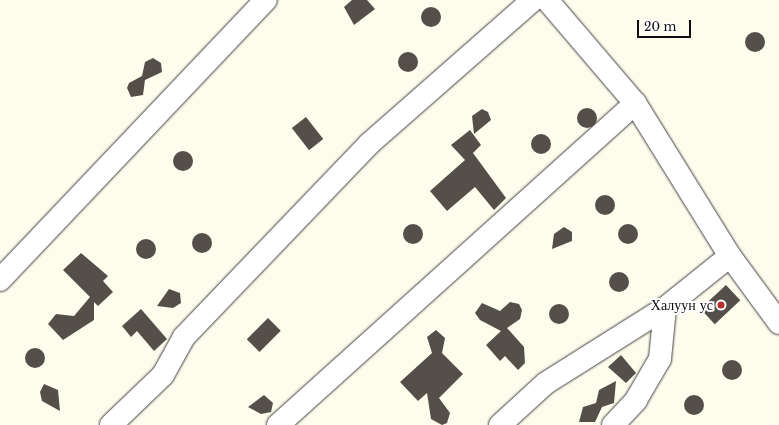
<!DOCTYPE html>
<meta charset="utf-8">
<style>
body{margin:0}
#map{position:relative;width:779px;height:425px;overflow:hidden;background:#fefced;font-family:"Libre Baskerville",serif}
div>[style]{position:absolute}
[style*='--x']{left:calc(var(--x)*1px);top:calc(var(--y)*1px);width:calc(var(--w)*1px);rotate:calc(var(--a)*1deg)}
.building>*{inset:0;background:#554f4a;transform-origin:0 0}
.round{border-radius:50%}
.roads{filter:drop-shadow(0 0 1px #404040) drop-shadow(0 0 1px #404040)}
.minor>*{height:22px;margin:-11px;padding:0 11px;transform-origin:11px;border-radius:11px;background:#fff}
.dots>*{width:11px;height:11px;translate:-50% -50%;box-sizing:border-box;border:2px solid #fff;border-radius:50%}
span{translate:-50% -50%;white-space:nowrap;text-align:center;line-height:1.15;-webkit-text-stroke:4px #fff;paint-order:stroke}
.poi-label{font-size:14px;color:#0d0d0d}
.right{translate:-100% -50%;text-align:right}
.scale{position:absolute;left:637px;top:20px;width:54px;height:18px;box-sizing:border-box;border:2px solid #0d0d0d;border-top:0;padding-left:5px;font-size:12px;line-height:14px;white-space:nowrap;color:#0d0d0d;-webkit-text-stroke:3px #fff;paint-order:stroke}
</style>
<div id="map">
<div class="building">
<div style="clip-path:polygon(352px 0,367px 0,375px 9px,354px 25px,344px 7px)"></div>
<div class="round" style="left:421px;top:7px;width:20px;height:20px"></div>
<div class="round" style="left:745px;top:32px;width:20px;height:20px"></div>
<div class="round" style="left:398px;top:52px;width:20px;height:20px"></div>
<div style="clip-path:polygon(153px 58px,161px 63px,162px 72px,145px 80px,143px 95px,131px 97px,127px 88px,129px 83px,142px 76px,145px 62px)"></div>
<div class="round" style="left:577px;top:108px;width:20px;height:20px"></div>
<div style="clip-path:polygon(482px 109px,488px 112px,491px 120px,474px 134px,472px 116px)"></div>
<div style="left:306px;top:117px;width:28px;height:18px;rotate:52deg"></div>
<div style="clip-path:polygon(470px 130px,481px 145px,473px 153px,506px 198px,494px 210px,475px 187px,447px 211px,430px 191px,465px 160px,451px 145px)"></div>
<div class="round" style="left:531px;top:134px;width:20px;height:20px"></div>
<div class="round" style="left:173px;top:151px;width:20px;height:20px"></div>
<div class="round" style="left:595px;top:195px;width:20px;height:20px"></div>
<div class="round" style="left:618px;top:224px;width:20px;height:20px"></div>
<div class="round" style="left:403px;top:224px;width:20px;height:20px"></div>
<div style="clip-path:polygon(564px 227px,572px 232px,572px 241px,552px 249px,554px 234px)"></div>
<div class="round" style="left:192px;top:233px;width:20px;height:20px"></div>
<div class="round" style="left:136px;top:239px;width:20px;height:20px"></div>
<div style="clip-path:polygon(81px 253px,108px 276px,103px 281px,113px 292px,98px 306px,94px 302px,94px 320px,63px 340px,48px 324px,56px 314px,74px 316px,90px 297px,63px 270px)"></div>
<div class="round" style="left:609px;top:272px;width:20px;height:20px"></div>
<div style="left:726px;top:285px;width:21px;height:35px;rotate:47deg"></div>
<div style="clip-path:polygon(169px 289px,180px 293px,181px 303px,173px 308px,157px 306px)"></div>
<div style="clip-path:polygon(510px 302px,519px 304px,522px 310px,520px 319px,507px 328px,524px 347px,525px 363px,518px 370px,505px 356px,500px 361px,486px 345px,501px 331px,480px 320px,475px 313px,482px 303px,500px 311px)"></div>
<div class="round" style="left:549px;top:304px;width:20px;height:20px"></div>
<div style="clip-path:polygon(141px 309px,167px 339px,154px 351px,137px 331px,131px 337px,122px 326px)"></div>
<div style="left:268px;top:318px;width:18px;height:30px;rotate:45deg"></div>
<div style="clip-path:polygon(436px 330px,445px 338px,442px 353px,463px 374px,439px 398px,450px 413px,447px 423px,442px 425px,431px 419px,427px 393px,418px 401px,400px 382px,432px 353px,427px 337px)"></div>
<div class="round" style="left:25px;top:348px;width:20px;height:20px"></div>
<div style="clip-path:polygon(621px 355px,636px 373px,626px 383px,608px 367px)"></div>
<div class="round" style="left:722px;top:360px;width:20px;height:20px"></div>
<div style="clip-path:polygon(616px 381px,614px 403px,602px 407px,595px 422px,579px 422px,583px 407px,596px 403px,599px 390px)"></div>
<div style="clip-path:polygon(44px 384px,58px 390px,60px 411px,42px 401px,40px 392px)"></div>
<div style="clip-path:polygon(264px 395px,273px 403px,271px 412px,261px 414px,248px 407px)"></div>
<div class="round" style="left:684px;top:395px;width:20px;height:20px"></div>
</div>
<div class="roads">
<div class="minor">
<div style="--x:547;--y:0;--w:135;--a:49.5"></div>
<div style="--x:635;--y:103;--w:180;--a:58.2"></div>
<div style="--x:730;--y:256;--w:83;--a:53.8"></div>
<div style="--x:0;--y:280;--w:386;--a:-46.5"></div>
<div style="--x:111;--y:425;--w:72;--a:-43.9"></div>
<div style="--x:163;--y:375;--w:43;--a:-61.1"></div>
<div style="--x:184;--y:337;--w:267;--a:-46.2"></div>
<div style="--x:369;--y:144;--w:218;--a:-41.3"></div>
<div style="--x:278;--y:425;--w:481;--a:-42"></div>
<div style="--x:500;--y:425;--w:62;--a:-42.4"></div>
<div style="--x:546;--y:383;--w:141;--a:-32.2"></div>
<div style="--x:665;--y:308;--w:83;--a:-38.7"></div>
<div style="--x:613;--y:425;--w:34;--a:-47"></div>
<div style="--x:636;--y:400;--w:48;--a:-59.7"></div>
<div style="--x:660;--y:359;--w:51;--a:-84.4"></div>
</div>
</div>
<div class="dots">
<div style="left:721px;top:305px;background:#b4312d"></div>
</div>
<div class="poi-label">
<span class="right" style="left:713px;top:305px">Халуун ус</span>
</div>
<div class="scale">20 m</div>
</div>
